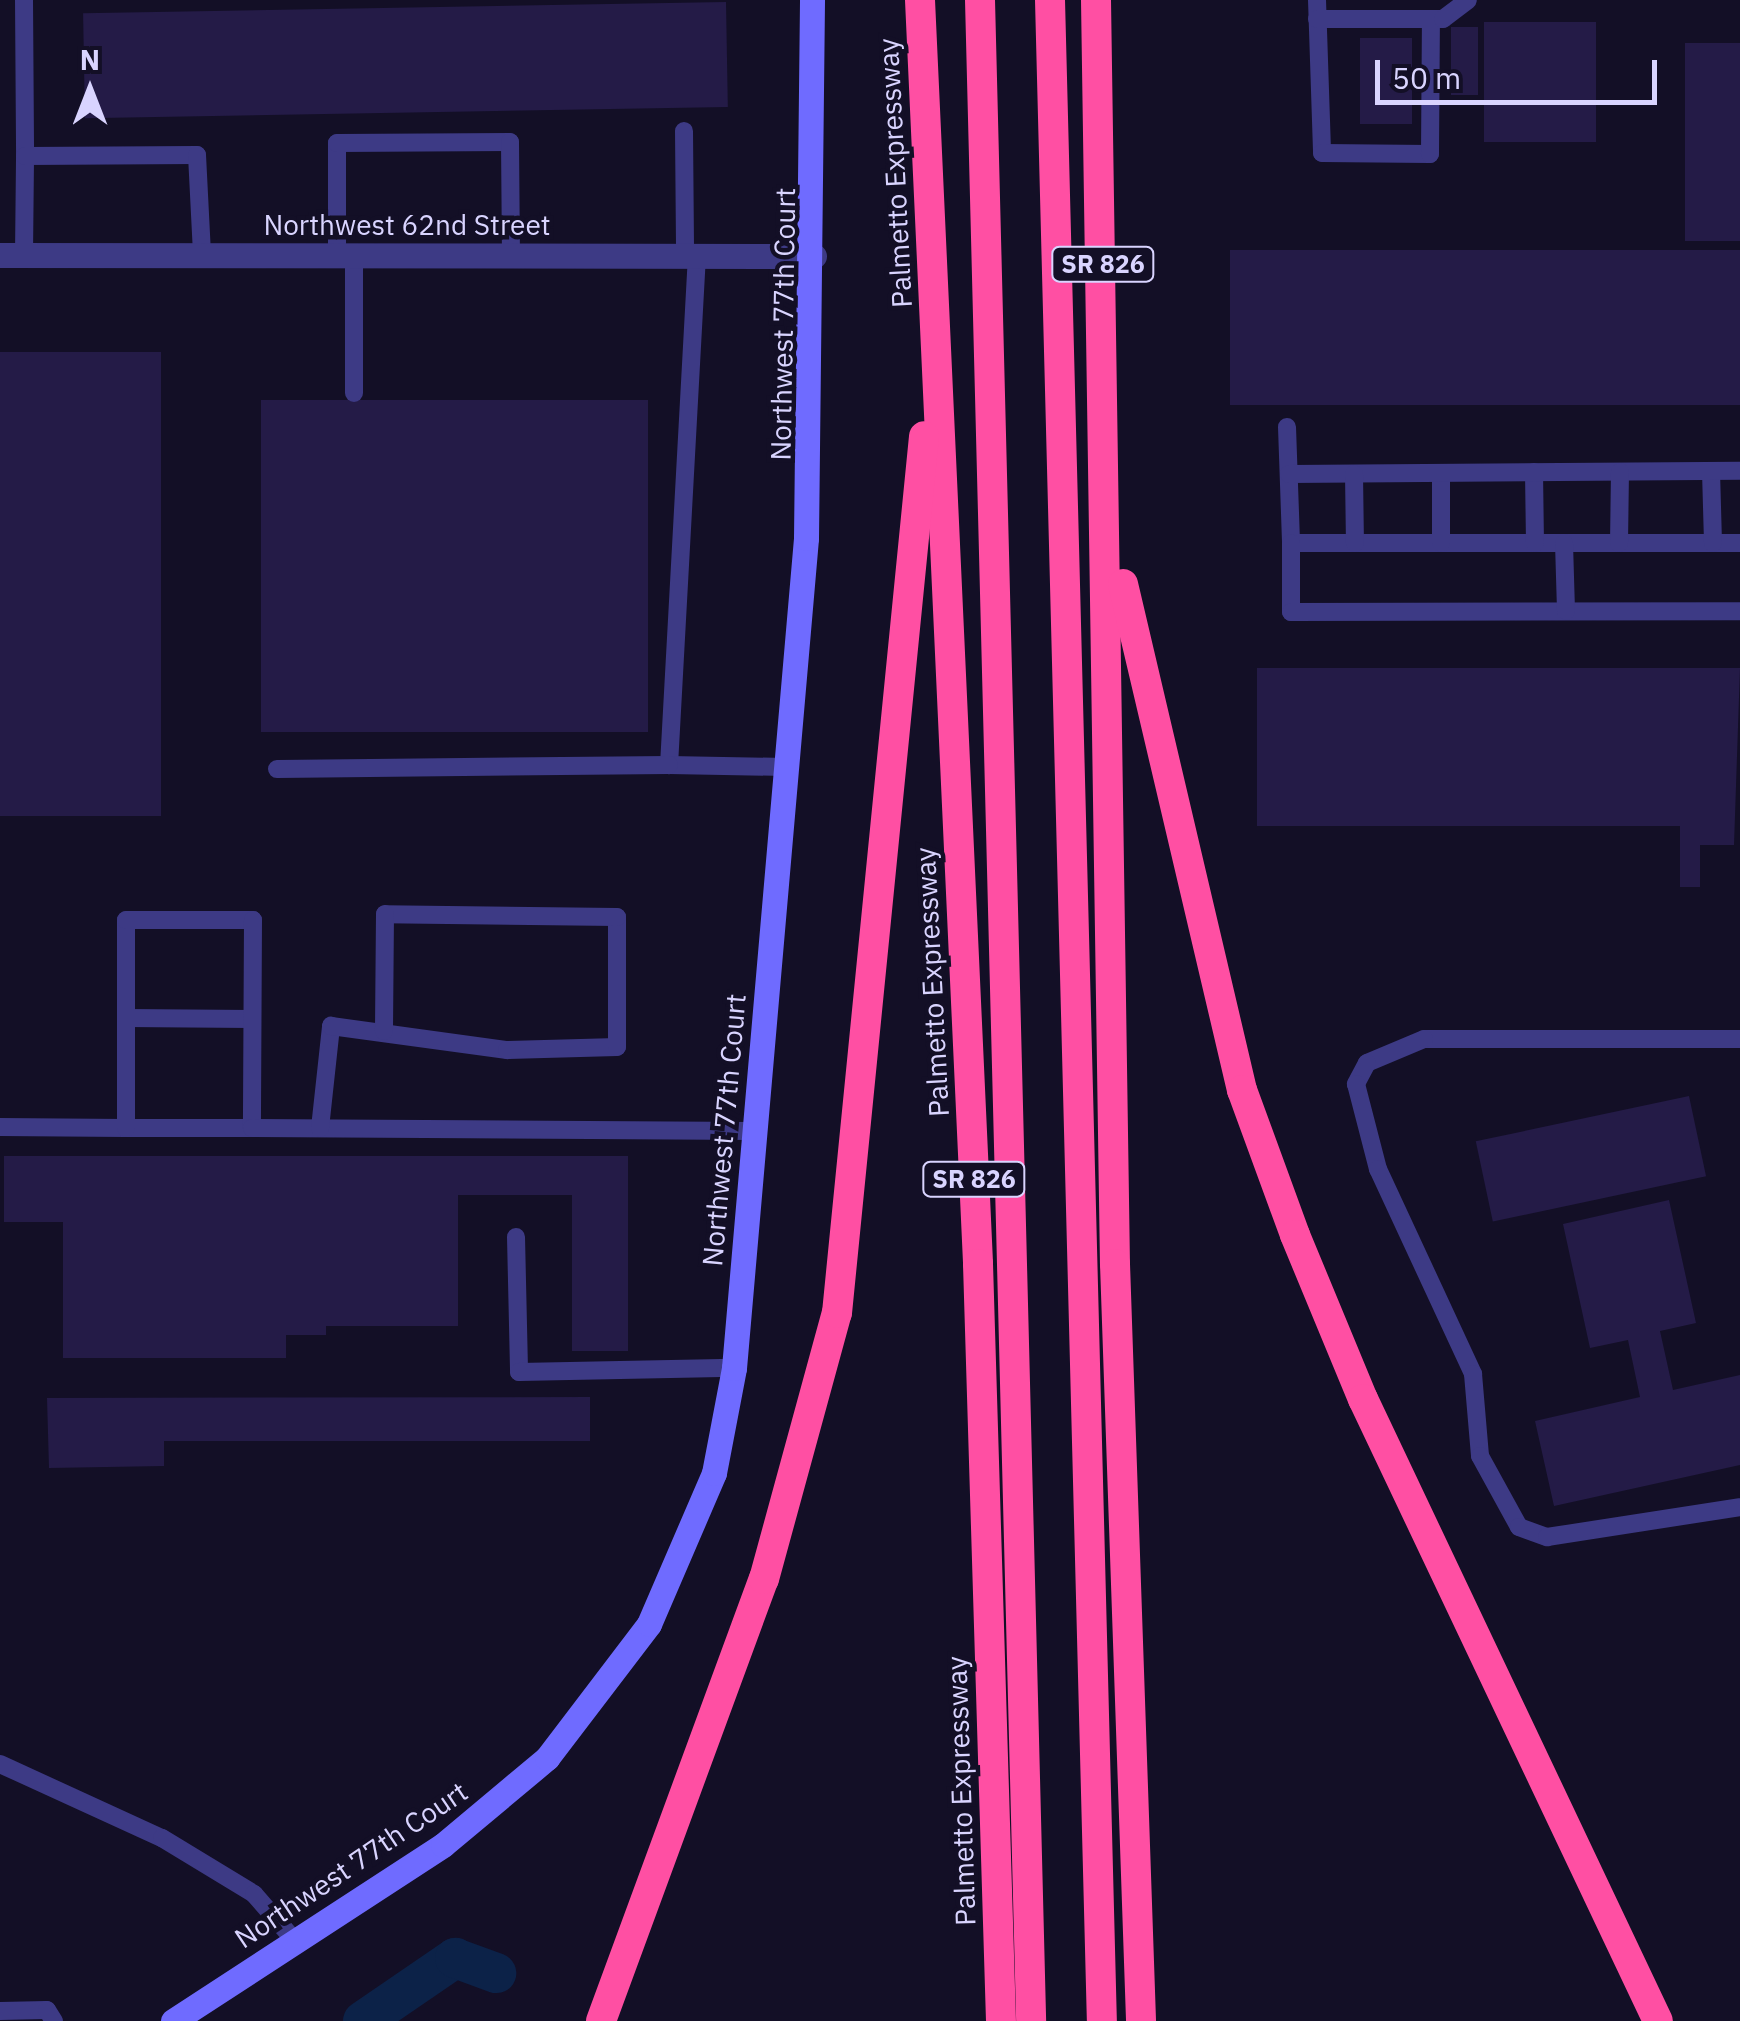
<!DOCTYPE html>
<style>
body{margin:0}
#map{position:relative;width:1740px;height:2021px;overflow:hidden;background:#130f26;font-family:"IBM Plex Sans",sans-serif}
div>[style]{position:absolute}
[style*='--x']{left:calc(var(--x)*1px);top:calc(var(--y)*1px);width:calc(var(--w)*1px);rotate:calc(var(--a)*1deg)}
.canal>*{height:40px;margin:-20px;padding:0 20px;transform-origin:20px;border-radius:20px;background:#0c2248}
.building>*{inset:0;background:#241b47;transform-origin:0 0}
.lane>*{height:18px;margin:-9px;padding:0 9px;transform-origin:9px;border-radius:9px;background:#3d3a85}
.street>*{height:25px;margin:-12.5px;padding:0 12.5px;transform-origin:12.5px;border-radius:12.5px;background:#3d3a85}
.secondary>*{height:25px;margin:-12.5px;padding:0 12.5px;transform-origin:12.5px;border-radius:12.5px;background:#6f6bff}
.highway>*{height:30px;margin:-15px;padding:0 15px;transform-origin:15px;border-radius:15px;background:#ff4fa3}
span{translate:-50% -50%;white-space:nowrap;text-align:center;line-height:1.15;-webkit-text-stroke:9px #130f26;paint-order:stroke}
.shield-label span{padding:2px 8px;background:#130f26;border:2px solid;border-radius:8px;-webkit-text-stroke-width:0}
.shield-label{font-size:25px;color:#d9d4ff;font-weight:700}
.street-label{font-size:28px;color:#d9d4ff}
.north{position:absolute;left:40px;top:40px;width:100px;height:100px;-webkit-text-stroke:8px #130f26;paint-order:stroke;rotate:0deg;font-size:28px;font-weight:700;line-height:40px;text-align:center;color:#d9d4ff}
.north::after{content:'';display:block;margin:auto;width:35px;height:45px;background:#d9d4ff;clip-path:polygon(50% 0,100% 100%,50% 72%,0 100%)}
.scale{position:absolute;left:1375px;top:60px;width:282px;height:45px;box-sizing:border-box;border:5px solid #d9d4ff;border-top:0;padding-left:12px;font-size:30px;line-height:35px;white-space:nowrap;color:#d9d4ff;-webkit-text-stroke:8px #130f26;paint-order:stroke}
</style>
<div id="map">
<div class="canal">
<div style="--x:363;--y:2021;--w:112;--a:-34.4"></div>
<div style="--x:455;--y:1958;--w:44;--a:20.1"></div>
</div>
<div class="building">
<div style="left:726px;top:2px;width:105px;height:643px;rotate:89deg"></div>
<div style="left:1596px;top:22px;width:120px;height:112px;rotate:90deg"></div>
<div style="left:1451px;top:27px;width:27px;height:68px"></div>
<div style="left:1360px;top:38px;width:52px;height:86px"></div>
<div style="left:1685px;top:43px;width:55px;height:198px"></div>
<div style="left:1230px;top:250px;width:510px;height:155px"></div>
<div style="left:161px;top:352px;width:464px;height:161px;rotate:90deg"></div>
<div style="left:261px;top:400px;width:387px;height:332px"></div>
<div style="clip-path:polygon(1257px 668px,1740px 668px,1734px 845px,1700px 845px,1700px 887px,1680px 887px,1680px 826px,1257px 826px)"></div>
<div style="left:1689px;top:1096px;width:82px;height:218px;rotate:78deg"></div>
<div style="clip-path:polygon(4px 1156px,628px 1156px,628px 1351px,572px 1351px,572px 1195px,458px 1195px,458px 1326px,326px 1326px,326px 1335px,286px 1335px,286px 1358px,63px 1358px,63px 1222px,4px 1222px)"></div>
<div style="clip-path:polygon(1669px 1200px,1696px 1323px,1660px 1331px,1673px 1390px,1740px 1375px,1740px 1465px,1554px 1506px,1535px 1421px,1640px 1397px,1628px 1340px,1590px 1348px,1563px 1224px)"></div>
<div style="clip-path:polygon(590px 1397px,590px 1441px,164px 1441px,164px 1466px,49px 1468px,47px 1398px)"></div>
</div>
<div class="lane">
<div style="--x:24;--y:0;--w:156;--a:89.6"></div>
<div style="--x:1317;--y:0;--w:153;--a:88.1"></div>
<div style="--x:1322;--y:153;--w:108;--a:0.5"></div>
<div style="--x:1430;--y:154;--w:135;--a:-89.6"></div>
<div style="--x:1317;--y:19;--w:126;--a:0"></div>
<div style="--x:1443;--y:19;--w:31;--a:-37"></div>
<div style="--x:684;--y:131;--w:125;--a:89.5"></div>
<div style="--x:24;--y:255;--w:99;--a:-89.4"></div>
<div style="--x:25;--y:156;--w:172;--a:-0.3"></div>
<div style="--x:197;--y:155;--w:100;--a:87.1"></div>
<div style="--x:337;--y:255;--w:112;--a:-90"></div>
<div style="--x:337;--y:143;--w:173;--a:-0.3"></div>
<div style="--x:510;--y:142;--w:114;--a:89.5"></div>
<div style="--x:697;--y:255;--w:511;--a:93.14"></div>
<div style="--x:669;--y:765;--w:117;--a:1"></div>
<div style="--x:354;--y:256;--w:137;--a:90"></div>
<div style="--x:1287;--y:427;--w:116;--a:88"></div>
<div style="--x:1291;--y:543;--w:449;--a:0"></div>
<div style="--x:1711;--y:471;--w:72;--a:88.4"></div>
<div style="--x:1534;--y:472;--w:71;--a:89.2"></div>
<div style="--x:1441;--y:473;--w:70;--a:90"></div>
<div style="--x:1289;--y:474;--w:451;--a:-0.4"></div>
<div style="--x:1354;--y:474;--w:69;--a:89.2"></div>
<div style="--x:1291;--y:543;--w:69;--a:90"></div>
<div style="--x:1291;--y:612;--w:449;--a:-0.1"></div>
<div style="--x:1564;--y:543;--w:68;--a:88.3"></div>
<div style="--x:1619;--y:543;--w:71;--a:-89.2"></div>
<div style="--x:277;--y:769;--w:392;--a:-0.6"></div>
<div style="--x:126;--y:1018;--w:126;--a:0.5"></div>
<div style="--x:1740;--y:1039;--w:316;--a:180"></div>
<div style="--x:1424;--y:1039;--w:62;--a:157.2"></div>
<div style="--x:1367;--y:1063;--w:24;--a:118"></div>
<div style="--x:1356;--y:1084;--w:88;--a:75.5"></div>
<div style="--x:1378;--y:1169;--w:226;--a:65.1"></div>
<div style="--x:1473;--y:1374;--w:82;--a:85.1"></div>
<div style="--x:1480;--y:1456;--w:81;--a:61.2"></div>
<div style="--x:1519;--y:1527;--w:30;--a:20"></div>
<div style="--x:1547;--y:1537;--w:195;--a:-8.8"></div>
<div style="--x:0;--y:1127;--w:126;--a:0.5"></div>
<div style="--x:252;--y:1128;--w:126;--a:180"></div>
<div style="--x:126;--y:1128;--w:208;--a:-90"></div>
<div style="--x:126;--y:920;--w:127;--a:0"></div>
<div style="--x:253;--y:920;--w:208;--a:90.3"></div>
<div style="--x:252;--y:1128;--w:502;--a:0.34"></div>
<div style="--x:320;--y:1128;--w:103;--a:-83.8"></div>
<div style="--x:331;--y:1026;--w:178;--a:7.8"></div>
<div style="--x:507;--y:1050;--w:110;--a:-1.6"></div>
<div style="--x:617;--y:1047;--w:130;--a:-90"></div>
<div style="--x:617;--y:917;--w:232;--a:-179.3"></div>
<div style="--x:385;--y:914;--w:117;--a:90.5"></div>
<div style="--x:516;--y:1237;--w:135;--a:88.7"></div>
<div style="--x:519;--y:1372;--w:215;--a:-1.1"></div>
<div style="--x:0;--y:1764;--w:178;--a:24.6"></div>
<div style="--x:162;--y:1838;--w:108;--a:31.3"></div>
<div style="--x:254;--y:1894;--w:62;--a:48.9"></div>
<div style="--x:0;--y:2011;--w:47;--a:-1.2"></div>
<div style="--x:47;--y:2010;--w:13;--a:58"></div>
</div>
<div class="street">
<div style="--x:0;--y:255;--w:814;--a:0.07"></div>
</div>
<div class="secondary">
<div style="--x:173;--y:2021;--w:322;--a:-33.1"></div>
<div style="--x:443;--y:1845;--w:136;--a:-39.9"></div>
<div style="--x:547;--y:1758;--w:168;--a:-52.7"></div>
<div style="--x:649;--y:1624;--w:164;--a:-66.7"></div>
<div style="--x:714;--y:1473;--w:107;--a:-79.2"></div>
<div style="--x:734;--y:1368;--w:833;--a:-85.04"></div>
<div style="--x:806;--y:538;--w:538;--a:-89.36"></div>
</div>
<div class="highway">
<div style="--x:920;--y:0;--w:1265;--a:87.37"></div>
<div style="--x:978;--y:1264;--w:757;--a:88.26"></div>
<div style="--x:980;--y:0;--w:2022;--a:88.55"></div>
<div style="--x:1050;--y:0;--w:2022;--a:88.53"></div>
<div style="--x:1096;--y:0;--w:1264;--a:89.14"></div>
<div style="--x:1115;--y:1264;--w:757;--a:88.03"></div>
<div style="--x:1123;--y:584;--w:520;--a:76.77"></div>
<div style="--x:1242;--y:1090;--w:154;--a:69.9"></div>
<div style="--x:1295;--y:1235;--w:178;--a:67.5"></div>
<div style="--x:1363;--y:1399;--w:688;--a:64.63"></div>
<div style="--x:601;--y:2021;--w:471;--a:-69.8"></div>
<div style="--x:764;--y:1579;--w:276;--a:-74.7"></div>
<div style="--x:837;--y:1313;--w:881;--a:-84.33"></div>
</div>
<div class="shield-label">
<span style="left:1103px;top:264px">SR 826</span>
<span style="left:974px;top:1179px">SR 826</span>
</div>
<div class="street-label">
<span style="left:895px;top:173px;rotate:-93deg">Palmetto Expressway</span>
<span style="left:407px;top:225px">Northwest 62nd Street</span>
<span style="left:783px;top:324px;rotate:-89deg">Northwest 77th Court</span>
<span style="left:932px;top:982px;rotate:-93deg">Palmetto Expressway</span>
<span style="left:724px;top:1130px;rotate:-85deg">Northwest 77th Court</span>
<span style="left:961px;top:1791px;rotate:-92deg">Palmetto Expressway</span>
<span style="left:351px;top:1865px;rotate:-34deg">Northwest 77th Court</span>
</div>
<div class="north">N</div>
<div class="scale">50 m</div>
</div>
